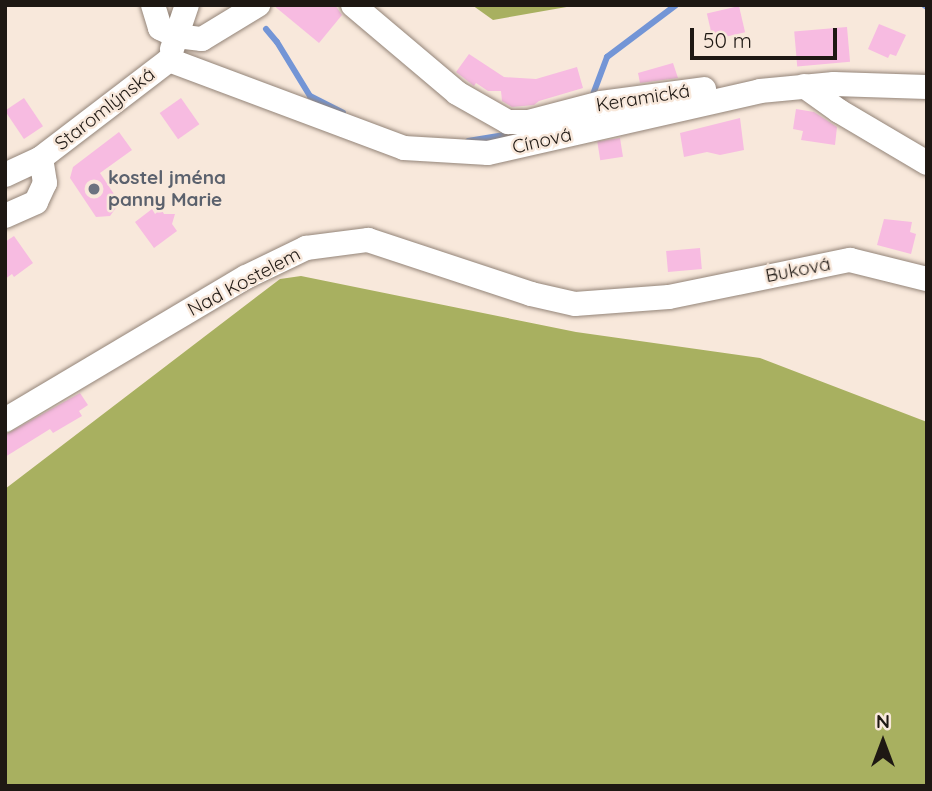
<!DOCTYPE html>
<meta charset="utf-8">
<style>
body{margin:0}
#map{position:relative;width:932px;height:791px;overflow:hidden;background:#f8e8db;font-family:Quicksand,sans-serif}
div>[style]{position:absolute}
[style*='--x']{left:calc(var(--x)*1px);top:calc(var(--y)*1px);width:calc(var(--w)*1px);rotate:calc(var(--a)*1deg)}
.forest>*{inset:0;background:#a8b060}
.stream>*{height:6px;margin:-3px;padding:0 3px;transform-origin:3px;border-radius:3px;background:#7395d6}
.building>*{inset:0;background:#f7bbe1;transform-origin:0 0}
.roads{filter:drop-shadow(0 0 2px #938478) drop-shadow(0 0 2px #938478)}
.minor>*{height:24px;margin:-12px;padding:0 12px;transform-origin:12px;border-radius:12px;background:#fff}
.dots>*{width:19px;height:19px;translate:-50% -50%;box-sizing:border-box;border:4px solid #f8e8db;border-radius:50%}
span{translate:-50% -50%;white-space:nowrap;text-align:center;line-height:1.15;-webkit-text-stroke:5px #f8e8db;paint-order:stroke}
.street-label{font-size:19px;color:#1e1813}
.worship-label{font-size:19px;color:#5b616d;font-weight:700}
.left{translate:0 -50%;text-align:left}
.frame{position:absolute;inset:0;border:7px solid #1e1813;pointer-events:none}
.north{position:absolute;left:848px;top:707px;width:70px;height:70px;-webkit-text-stroke:5px #f8e8db;paint-order:stroke;rotate:0deg;font-size:19px;font-weight:700;line-height:28px;text-align:center;color:#1e1813}
.north::after{content:'';display:block;margin:auto;width:24px;height:32px;background:#1e1813;clip-path:polygon(50% 0,100% 100%,50% 72%,0 100%)}
.scale{position:absolute;left:690px;top:28px;width:147px;height:32px;box-sizing:border-box;border:4px solid #1e1813;border-top:0;padding-left:9px;font-size:21px;line-height:24px;white-space:nowrap;color:#1e1813;-webkit-text-stroke:5px #f8e8db;paint-order:stroke}
</style>
<div id="map">
<div class="forest">
<div style="clip-path:polygon(472px 5px,578px 5px,493px 20px)"></div>
<div style="clip-path:polygon(301px 276px,576px 332px,760px 358px,927px 422px,927px 786px,5px 786px,5px 489px,280px 279px)"></div>
</div>
<div class="stream">
<div style="--x:924;--y:5;--w:4;--a:34"></div>
<div style="--x:266;--y:29;--w:17;--a:50"></div>
<div style="--x:277;--y:42;--w:63;--a:58.6"></div>
<div style="--x:310;--y:96;--w:37;--a:27"></div>
<div style="--x:592;--y:97;--w:43;--a:-69.4"></div>
<div style="--x:607;--y:57;--w:86;--a:-37"></div>
<div style="--x:468;--y:141;--w:49;--a:-9.5"></div>
</div>
<div class="building">
<div style="clip-path:polygon(273px 5px,335px 5px,342px 15px,319px 43px)"></div>
<div style="left:739px;top:6px;width:27px;height:33px;rotate:77deg"></div>
<div style="clip-path:polygon(879px 24px,906px 35px,896px 56px,890px 54px,888px 58px,868px 49px)"></div>
<div style="left:847px;top:27px;width:35px;height:53px;rotate:85deg"></div>
<div style="clip-path:polygon(469px 54px,504px 77px,536px 79px,577px 67px,583px 88px,539px 101px,534px 105px,512px 107px,502px 101px,501px 91px,488px 91px,476px 83px,474px 86px,456px 72px)"></div>
<div style="clip-path:polygon(673px 63px,678px 78px,640px 83px,638px 73px)"></div>
<div style="left:24px;top:98px;width:34px;height:23px;rotate:56deg"></div>
<div style="left:181px;top:98px;width:32px;height:26px;rotate:55deg"></div>
<div style="clip-path:polygon(796px 109px,814px 112px,837px 127px,835px 145px,801px 140px,803px 131px,793px 129px)"></div>
<div style="clip-path:polygon(740px 118px,744px 150px,720px 155px,707px 152px,684px 157px,680px 133px)"></div>
<div style="clip-path:polygon(119px 132px,132px 150px,100px 173px,116px 197px,114px 199px,118px 205px,110px 216px,96px 217px,70px 178px,73px 167px)"></div>
<div style="left:620px;top:138px;width:19px;height:23px;rotate:81deg"></div>
<div style="clip-path:polygon(152px 209px,155px 214px,161px 209px,164px 214px,175px 214px,172px 224px,177px 231px,154px 248px,135px 222px)"></div>
<div style="clip-path:polygon(884px 219px,912px 222px,910px 232px,916px 234px,911px 254px,877px 245px)"></div>
<div style="clip-path:polygon(14px 236px,33px 263px,14px 277px,12px 274px,5px 279px,5px 242px)"></div>
<div style="left:700px;top:248px;width:21px;height:34px;rotate:85deg"></div>
<div style="clip-path:polygon(80px 393px,88px 405px,79px 411px,82px 416px,53px 433px,50px 429px,5px 457px,5px 435px)"></div>
</div>
<div class="roads">
<div class="minor">
<div style="--x:153;--y:5;--w:24;--a:73"></div>
<div style="--x:160;--y:28;--w:19;--a:25"></div>
<div style="--x:177;--y:36;--w:25;--a:7"></div>
<div style="--x:202;--y:39;--w:66;--a:-31.3"></div>
<div style="--x:353;--y:5;--w:136;--a:40.2"></div>
<div style="--x:457;--y:93;--w:59;--a:29.6"></div>
<div style="--x:508;--y:122;--w:20;--a:0"></div>
<div style="--x:528;--y:122;--w:75;--a:-14.6"></div>
<div style="--x:601;--y:103;--w:104;--a:-7.7"></div>
<div style="--x:172;--y:49;--w:46;--a:-71.2"></div>
<div style="--x:169;--y:60;--w:251;--a:20.5"></div>
<div style="--x:404;--y:148;--w:84;--a:3.4"></div>
<div style="--x:488;--y:153;--w:279;--a:-12.8"></div>
<div style="--x:760;--y:91;--w:74;--a:-5.4"></div>
<div style="--x:834;--y:84;--w:93;--a:1.8"></div>
<div style="--x:804;--y:86;--w:43;--a:35.5"></div>
<div style="--x:839;--y:111;--w:102;--a:30.6"></div>
<div style="--x:5;--y:175;--w:40;--a:-25"></div>
<div style="--x:41;--y:158;--w:161;--a:-37.4"></div>
<div style="--x:5;--y:216;--w:34;--a:-24"></div>
<div style="--x:36;--y:202;--w:21;--a:-65"></div>
<div style="--x:45;--y:183;--w:25;--a:-99"></div>
<div style="--x:5;--y:420;--w:280;--a:-30.7"></div>
<div style="--x:246;--y:277;--w:67;--a:-25.8"></div>
<div style="--x:306;--y:248;--w:63;--a:-7.4"></div>
<div style="--x:368;--y:240;--w:172;--a:18.3"></div>
<div style="--x:531;--y:294;--w:45;--a:12.8"></div>
<div style="--x:575;--y:304;--w:94;--a:-4.3"></div>
<div style="--x:669;--y:297;--w:185;--a:-11.6"></div>
<div style="--x:850;--y:260;--w:79;--a:13.9"></div>
</div>
</div>
<div class="dots">
<div style="left:94px;top:189px;background:#6b7280"></div>
</div>
<div class="street-label">
<span style="left:643px;top:98px;rotate:-9deg">Keramická</span>
<span style="left:105px;top:109px;rotate:-38deg">Staromlýnská</span>
<span style="left:542px;top:141px;rotate:-13deg">Cínová</span>
<span style="left:798px;top:270px;rotate:-11deg">Buková</span>
<span style="left:244px;top:282px;rotate:-28deg">Nad Kostelem</span>
</div>
<div class="worship-label">
<span class="left" style="left:108px;top:189px">kostel jména<br>panny Marie</span>
</div>
<div class="frame"></div>
<div class="north">N</div>
<div class="scale">50 m</div>
</div>
